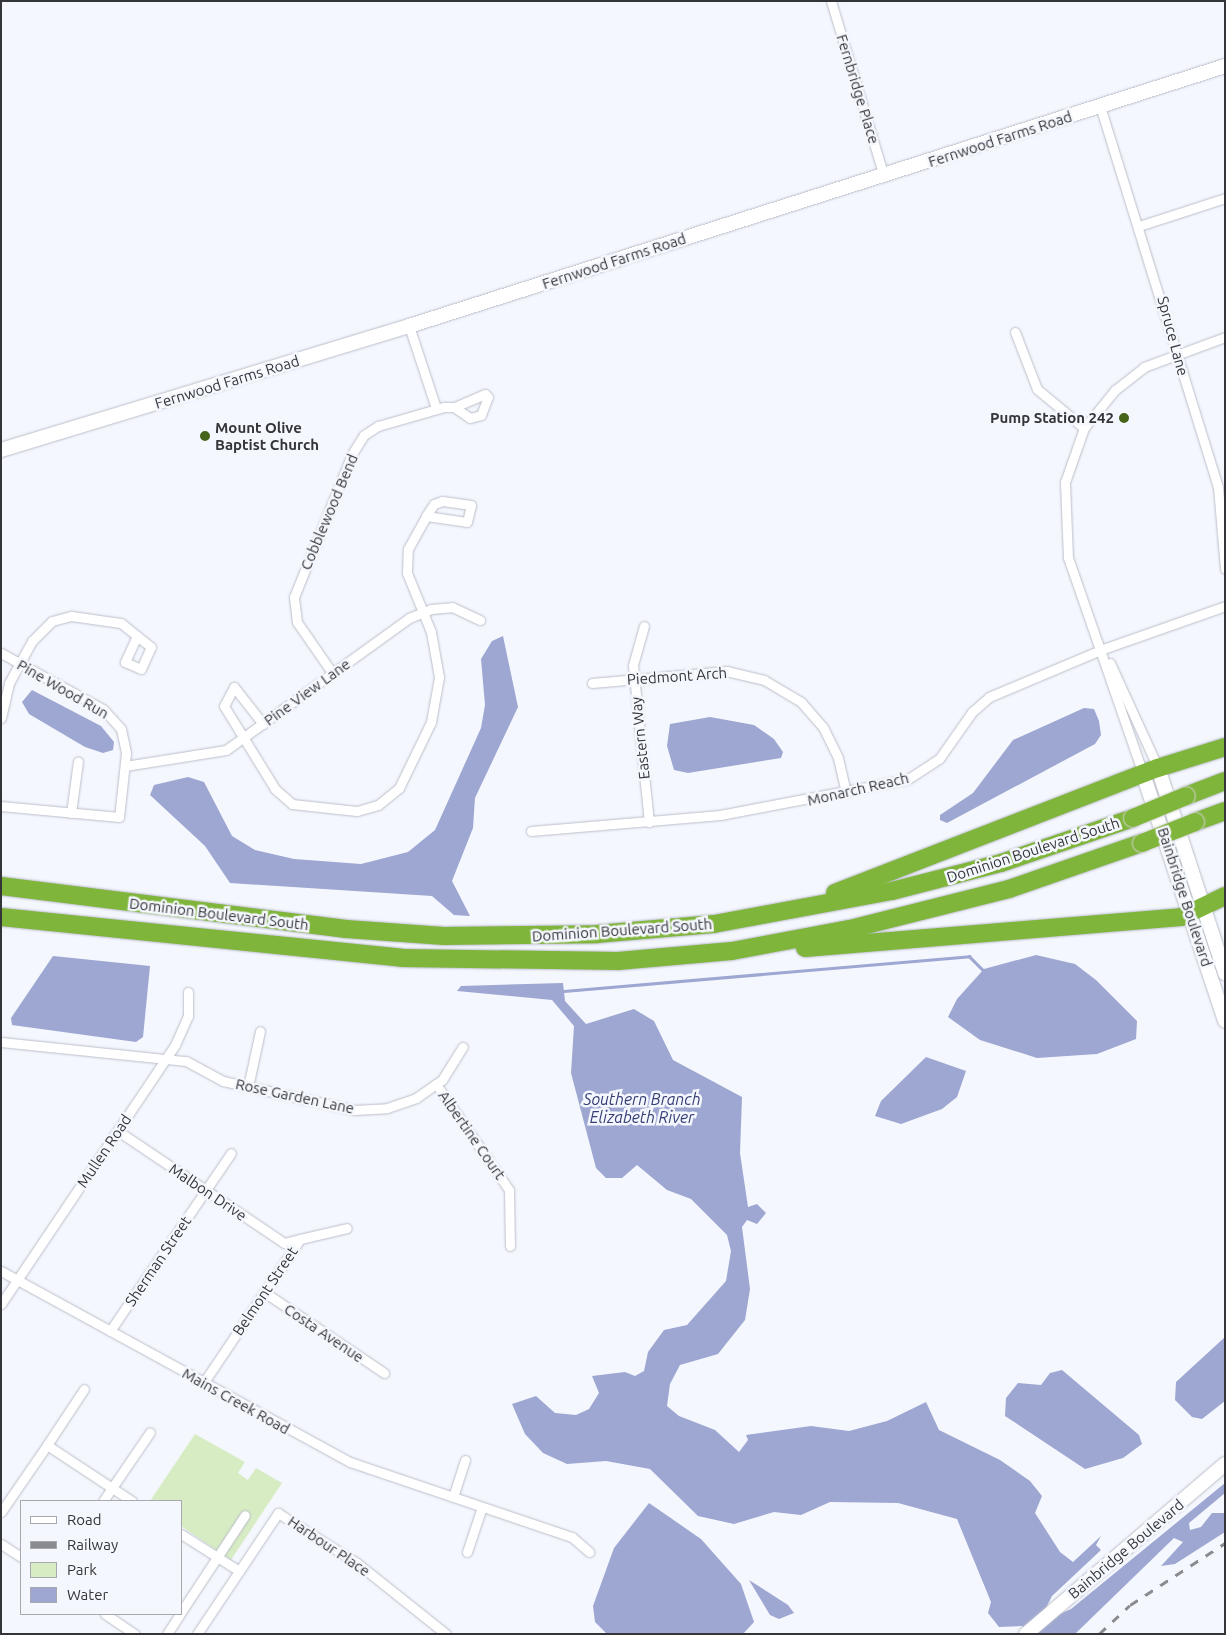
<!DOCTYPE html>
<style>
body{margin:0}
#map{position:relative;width:1226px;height:1635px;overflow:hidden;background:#f5f7fe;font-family:Ubuntu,sans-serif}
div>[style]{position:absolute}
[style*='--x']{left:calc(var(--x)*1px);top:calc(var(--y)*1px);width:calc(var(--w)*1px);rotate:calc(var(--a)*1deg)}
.green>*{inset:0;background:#d7ecc3}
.water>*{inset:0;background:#9da7d1}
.stream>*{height:2.5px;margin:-1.25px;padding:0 1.25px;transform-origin:1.25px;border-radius:1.25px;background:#9da7d1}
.roads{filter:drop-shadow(0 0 1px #bbbec9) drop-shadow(0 0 1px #bbbec9)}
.street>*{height:9px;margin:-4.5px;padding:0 4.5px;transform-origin:4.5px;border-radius:4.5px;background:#fff}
.secondary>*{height:14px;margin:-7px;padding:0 7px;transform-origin:7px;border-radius:7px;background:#fff}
.highway>*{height:18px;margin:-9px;padding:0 9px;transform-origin:9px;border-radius:9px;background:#80b53b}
.rail>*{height:2.5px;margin-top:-1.25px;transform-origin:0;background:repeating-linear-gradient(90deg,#898b91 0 9px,transparent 0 18px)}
.bridges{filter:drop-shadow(0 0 1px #d2d3d3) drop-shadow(0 0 1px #d2d3d3)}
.highway-bridge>*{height:18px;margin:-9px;padding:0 9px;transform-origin:9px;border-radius:9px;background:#80b53b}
.dots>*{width:14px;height:14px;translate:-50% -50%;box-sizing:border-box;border:2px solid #f5f7fe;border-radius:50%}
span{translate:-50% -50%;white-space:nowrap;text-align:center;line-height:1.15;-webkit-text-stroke:5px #f5f7fe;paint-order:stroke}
.street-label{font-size:15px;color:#333539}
.poi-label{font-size:15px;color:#333539;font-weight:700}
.right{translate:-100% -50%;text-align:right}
.left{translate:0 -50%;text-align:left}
.water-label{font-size:16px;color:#363f75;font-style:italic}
.frame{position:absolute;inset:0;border:2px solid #333539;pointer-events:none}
.legend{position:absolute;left:20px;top:1500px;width:162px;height:115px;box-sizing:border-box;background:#f5f7fe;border:1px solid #a7a9af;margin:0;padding:6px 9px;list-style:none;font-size:15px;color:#333539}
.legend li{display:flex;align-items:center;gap:10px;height:25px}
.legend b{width:25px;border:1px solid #a7a9af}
</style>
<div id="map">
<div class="green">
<div style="clip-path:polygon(195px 1434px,245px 1462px,238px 1473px,248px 1480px,256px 1468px,282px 1483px,231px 1560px,181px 1526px,181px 1501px,150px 1501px)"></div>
</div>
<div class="water">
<div style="clip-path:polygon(503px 636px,518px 707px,475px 798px,473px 828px,452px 881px,470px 916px,454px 915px,432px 896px,230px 883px,205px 846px,150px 795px,154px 785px,188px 777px,204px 782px,232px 836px,255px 850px,294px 859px,361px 864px,408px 852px,435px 830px,481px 728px,485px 705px,481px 659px,492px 641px)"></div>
<div style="clip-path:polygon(32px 690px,101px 726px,114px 742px,113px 750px,103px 753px,85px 747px,29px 714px,22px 702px)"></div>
<div style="clip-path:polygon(1084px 708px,1094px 709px,1099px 721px,1101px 735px,1095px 744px,947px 823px,940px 820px,940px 815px,973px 793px,1013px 740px)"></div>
<div style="clip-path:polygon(710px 717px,754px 725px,774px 739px,783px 752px,781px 758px,688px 773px,674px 770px,667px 746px,670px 724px)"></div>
<div style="clip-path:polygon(1036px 955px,1075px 964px,1096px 980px,1137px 1021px,1136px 1039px,1097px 1054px,1037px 1058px,980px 1040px,948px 1017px,957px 999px,984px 969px)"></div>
<div style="clip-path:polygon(53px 956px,150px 966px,143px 1037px,136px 1042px,12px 1025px,11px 1018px)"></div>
<div style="clip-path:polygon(563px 983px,565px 1001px,586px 1024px,634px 1009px,654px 1021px,673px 1060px,742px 1097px,740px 1153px,748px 1207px,757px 1204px,766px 1213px,757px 1224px,747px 1220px,742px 1227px,750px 1289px,745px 1320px,718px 1354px,680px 1365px,670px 1384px,667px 1406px,679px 1416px,715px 1430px,739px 1452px,748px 1440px,746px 1435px,811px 1426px,849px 1431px,887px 1421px,926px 1402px,939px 1430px,1000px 1460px,1030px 1481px,1042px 1496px,1035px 1513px,1060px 1552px,1073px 1562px,1101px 1536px,1096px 1545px,1101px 1550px,1052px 1596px,1046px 1608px,1053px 1617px,1071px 1609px,1225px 1483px,1225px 1493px,1189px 1523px,1190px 1530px,1201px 1527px,1212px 1513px,1225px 1513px,1225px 1532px,1175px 1564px,1161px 1566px,1183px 1542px,1174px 1538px,1075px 1634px,1028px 1634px,1022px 1626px,999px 1627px,988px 1613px,991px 1602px,957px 1519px,898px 1503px,830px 1502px,801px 1515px,774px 1512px,734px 1524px,698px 1516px,650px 1469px,606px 1461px,567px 1464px,543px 1453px,525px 1434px,512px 1404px,536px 1396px,555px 1413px,576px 1415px,589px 1409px,599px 1393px,592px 1376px,625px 1372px,635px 1376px,644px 1371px,648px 1352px,664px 1330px,687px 1325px,726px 1281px,731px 1251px,727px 1235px,691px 1199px,667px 1190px,637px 1165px,622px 1178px,606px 1178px,596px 1168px,571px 1073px,574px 1026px,552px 1000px,457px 991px,461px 986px)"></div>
<div style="clip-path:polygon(926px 1057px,966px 1071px,957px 1097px,942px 1109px,901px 1124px,875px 1116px,881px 1101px)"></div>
<div style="clip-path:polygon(1225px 1337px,1225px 1401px,1202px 1419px,1192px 1417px,1175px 1400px,1176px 1382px)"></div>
<div style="clip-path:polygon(1062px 1370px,1139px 1435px,1142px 1444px,1123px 1458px,1085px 1469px,1005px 1416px,1006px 1398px,1018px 1383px,1041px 1385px,1050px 1373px)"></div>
<div style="clip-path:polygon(649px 1503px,701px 1539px,741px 1584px,754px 1622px,743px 1634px,607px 1634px,595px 1622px,593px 1606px,614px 1548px)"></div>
<div style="clip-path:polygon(749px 1580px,788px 1605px,794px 1613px,779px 1619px,770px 1615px)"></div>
</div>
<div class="stream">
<div style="--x:564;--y:991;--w:407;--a:-4.9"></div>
<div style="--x:969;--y:956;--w:20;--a:45"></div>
</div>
<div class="roads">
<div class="street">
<div style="--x:831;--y:1;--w:183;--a:73.2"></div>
<div style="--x:1100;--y:106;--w:399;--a:72.8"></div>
<div style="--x:1218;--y:487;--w:82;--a:85.1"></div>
<div style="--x:1139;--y:226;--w:90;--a:-18"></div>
<div style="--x:409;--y:326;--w:86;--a:71.8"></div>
<div style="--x:1015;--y:332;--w:61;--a:68.9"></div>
<div style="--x:1037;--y:389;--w:61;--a:39.7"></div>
<div style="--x:644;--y:626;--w:41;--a:105.8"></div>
<div style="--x:633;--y:665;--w:158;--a:84.2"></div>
<div style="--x:1;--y:653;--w:116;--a:28.8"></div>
<div style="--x:103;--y:709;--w:27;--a:48"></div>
<div style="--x:121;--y:729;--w:25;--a:78"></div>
<div style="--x:126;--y:753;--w:64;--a:96.2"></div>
<div style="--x:119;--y:817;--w:119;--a:-174.7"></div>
<div style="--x:1110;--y:663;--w:115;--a:65.4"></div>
<div style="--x:333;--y:674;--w:63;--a:-124.7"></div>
<div style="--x:297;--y:622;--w:25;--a:-97"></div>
<div style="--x:294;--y:597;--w:154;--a:-67.9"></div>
<div style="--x:352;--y:454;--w:22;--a:-58"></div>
<div style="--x:364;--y:435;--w:17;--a:-33"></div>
<div style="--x:378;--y:426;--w:69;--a:-16.1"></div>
<div style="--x:444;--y:407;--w:10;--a:0"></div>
<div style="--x:454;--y:407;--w:19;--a:35"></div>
<div style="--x:470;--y:418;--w:11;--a:-15"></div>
<div style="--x:481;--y:415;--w:19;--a:-69"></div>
<div style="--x:488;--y:397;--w:4;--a:-135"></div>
<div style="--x:485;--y:394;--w:34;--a:157"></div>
<div style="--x:592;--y:683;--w:135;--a:-5.1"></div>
<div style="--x:726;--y:671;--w:39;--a:13"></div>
<div style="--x:764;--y:680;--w:43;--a:30.7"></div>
<div style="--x:801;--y:702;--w:33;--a:49"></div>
<div style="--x:823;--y:727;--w:34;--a:64"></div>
<div style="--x:838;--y:758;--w:36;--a:77"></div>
<div style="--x:1;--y:718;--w:36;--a:-77"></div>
<div style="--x:9;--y:683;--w:48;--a:-61.3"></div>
<div style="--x:32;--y:641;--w:28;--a:-45"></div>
<div style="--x:52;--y:621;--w:20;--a:-15"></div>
<div style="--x:71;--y:616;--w:50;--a:8"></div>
<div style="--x:121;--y:623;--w:21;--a:39"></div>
<div style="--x:137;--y:636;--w:29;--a:115"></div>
<div style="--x:125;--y:662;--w:17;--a:24"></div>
<div style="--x:141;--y:669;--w:24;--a:-66"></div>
<div style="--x:151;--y:647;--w:18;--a:-142"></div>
<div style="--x:263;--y:724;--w:47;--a:-128.1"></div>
<div style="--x:234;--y:687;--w:21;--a:118"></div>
<div style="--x:224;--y:706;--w:97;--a:58.4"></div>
<div style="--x:275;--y:789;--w:23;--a:41"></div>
<div style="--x:292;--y:804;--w:65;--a:6.1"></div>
<div style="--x:357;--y:811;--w:22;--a:-16"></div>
<div style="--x:378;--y:805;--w:27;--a:-39"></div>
<div style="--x:399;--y:788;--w:73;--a:-64.1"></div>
<div style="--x:431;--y:722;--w:46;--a:-79.9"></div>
<div style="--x:439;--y:677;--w:46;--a:-100.1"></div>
<div style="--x:431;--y:632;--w:64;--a:-112.1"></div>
<div style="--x:407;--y:573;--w:24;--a:-88"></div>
<div style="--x:408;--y:549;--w:38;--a:-61"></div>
<div style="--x:426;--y:516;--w:41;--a:8.3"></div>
<div style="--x:467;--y:522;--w:17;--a:-77"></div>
<div style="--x:471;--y:505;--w:29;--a:-172"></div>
<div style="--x:442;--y:501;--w:9;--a:159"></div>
<div style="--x:434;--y:504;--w:14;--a:124"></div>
<div style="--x:125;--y:766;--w:102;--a:-9"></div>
<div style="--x:226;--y:750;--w:226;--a:-35.8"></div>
<div style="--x:409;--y:618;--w:24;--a:-22"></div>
<div style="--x:431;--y:609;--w:21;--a:-5"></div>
<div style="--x:452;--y:607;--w:31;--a:25"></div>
<div style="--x:1143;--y:774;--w:229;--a:-109.1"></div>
<div style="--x:1068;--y:558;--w:76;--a:-92.3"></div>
<div style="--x:1065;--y:482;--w:57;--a:-70.6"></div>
<div style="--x:1084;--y:428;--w:49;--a:-50.8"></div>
<div style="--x:1115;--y:390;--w:37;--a:-38"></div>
<div style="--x:1144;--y:367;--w:86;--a:-20.3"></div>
<div style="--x:71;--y:813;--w:52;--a:-82.3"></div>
<div style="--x:531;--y:831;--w:190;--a:-4.8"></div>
<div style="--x:720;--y:815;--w:191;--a:-10.8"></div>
<div style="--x:908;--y:779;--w:37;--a:-33"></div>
<div style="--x:939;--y:759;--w:57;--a:-54.9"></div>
<div style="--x:972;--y:712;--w:23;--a:-41"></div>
<div style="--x:989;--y:697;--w:124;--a:-22.8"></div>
<div style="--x:1103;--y:649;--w:129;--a:-19.4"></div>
<div style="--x:1;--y:1042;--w:186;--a:5.9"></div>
<div style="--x:186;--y:1061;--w:42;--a:28.4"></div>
<div style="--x:223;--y:1081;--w:134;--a:12.5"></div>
<div style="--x:354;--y:1110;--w:33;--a:-3"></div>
<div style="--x:387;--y:1108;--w:31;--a:-19"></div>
<div style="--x:416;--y:1098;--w:32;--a:-35"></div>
<div style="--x:442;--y:1080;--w:39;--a:-58"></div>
<div style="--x:436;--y:1084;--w:129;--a:55.4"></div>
<div style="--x:509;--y:1190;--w:56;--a:89"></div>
<div style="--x:248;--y:1087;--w:57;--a:-77.9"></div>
<div style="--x:118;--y:1131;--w:200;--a:34"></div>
<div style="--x:284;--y:1243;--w:16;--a:-14"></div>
<div style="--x:1;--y:1271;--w:398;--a:28.7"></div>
<div style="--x:350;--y:1462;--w:234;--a:18.7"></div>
<div style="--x:572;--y:1537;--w:23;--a:41"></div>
<div style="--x:264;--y:1292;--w:145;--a:34"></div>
<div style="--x:1;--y:1304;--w:312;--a:-56.1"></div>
<div style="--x:175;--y:1045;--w:32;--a:-66"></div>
<div style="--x:188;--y:1016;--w:24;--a:-90"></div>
<div style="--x:110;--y:1331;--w:215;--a:-55.8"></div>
<div style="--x:204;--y:1382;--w:172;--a:-56.1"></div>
<div style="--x:300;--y:1239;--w:48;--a:-13.2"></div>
<div style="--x:47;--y:1445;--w:67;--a:-56.5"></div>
<div style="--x:453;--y:1497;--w:39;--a:-72"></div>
<div style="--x:103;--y:1501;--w:83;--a:-55.7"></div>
<div style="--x:1;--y:1512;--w:81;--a:-55.5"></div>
<div style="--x:47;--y:1445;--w:102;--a:33.4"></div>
<div style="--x:181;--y:1534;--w:69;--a:32.5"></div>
<div style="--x:1;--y:1544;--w:24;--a:33"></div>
<div style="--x:467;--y:1552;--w:47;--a:-71.6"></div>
<div style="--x:181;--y:1612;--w:116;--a:-56.6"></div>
<div style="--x:105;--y:1614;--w:36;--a:34"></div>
<div style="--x:167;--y:1634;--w:24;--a:-57"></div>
<div style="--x:197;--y:1634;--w:146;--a:-56.2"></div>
<div style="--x:278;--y:1513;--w:93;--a:32.3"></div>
<div style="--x:357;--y:1563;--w:114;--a:38.6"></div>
</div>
<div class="secondary">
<div style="--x:1;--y:450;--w:426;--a:-16.9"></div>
<div style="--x:409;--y:326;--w:856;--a:-17.67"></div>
<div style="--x:1158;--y:768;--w:216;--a:71.9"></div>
<div style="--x:1143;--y:774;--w:260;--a:71.6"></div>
<div style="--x:1026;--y:1634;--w:262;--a:-40.5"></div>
</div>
<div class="highway">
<div style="--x:1186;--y:796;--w:42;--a:-21"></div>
<div style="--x:1195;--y:822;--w:32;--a:-20"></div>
<div style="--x:1;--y:886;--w:348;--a:7.1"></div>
<div style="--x:346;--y:929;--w:98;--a:4.1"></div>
<div style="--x:444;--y:936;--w:153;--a:-0.7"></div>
<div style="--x:597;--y:934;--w:117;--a:-4.9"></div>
<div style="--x:714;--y:924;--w:181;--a:-10.5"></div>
<div style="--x:892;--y:891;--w:113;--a:-14.4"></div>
<div style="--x:1001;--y:863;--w:139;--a:-18.8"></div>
<div style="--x:835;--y:893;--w:346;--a:-21.2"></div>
<div style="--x:1158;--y:768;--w:70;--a:-17.4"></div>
<div style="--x:1;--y:917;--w:403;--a:5.8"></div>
<div style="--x:402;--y:958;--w:216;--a:0.8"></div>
<div style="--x:618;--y:961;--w:114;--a:-5"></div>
<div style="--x:732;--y:951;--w:120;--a:-10.6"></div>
<div style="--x:850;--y:929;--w:164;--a:-14.1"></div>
<div style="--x:1009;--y:889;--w:141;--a:-19.1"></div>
<div style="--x:805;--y:948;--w:377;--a:-4.7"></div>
<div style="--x:1181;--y:917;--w:49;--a:-25.5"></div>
</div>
</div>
<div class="rail">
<div style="--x:1099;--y:1634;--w:42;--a:-43.1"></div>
<div style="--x:1130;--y:1605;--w:113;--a:-33.1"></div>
</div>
<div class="bridges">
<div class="highway-bridge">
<div style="--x:1133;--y:818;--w:57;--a:-22.5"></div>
<div style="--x:1142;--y:843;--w:57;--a:-21.6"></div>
</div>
</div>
<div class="dots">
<div style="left:1124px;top:418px;background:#456419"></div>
<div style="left:205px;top:436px;background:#456419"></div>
</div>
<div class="street-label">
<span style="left:858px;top:89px;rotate:73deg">Fernbridge Place</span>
<span style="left:1000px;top:139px;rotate:-18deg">Fernwood Farms Road</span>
<span style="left:614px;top:261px;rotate:-18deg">Fernwood Farms Road</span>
<span style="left:1173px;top:336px;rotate:75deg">Spruce Lane</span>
<span style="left:227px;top:382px;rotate:-17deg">Fernwood Farms Road</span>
<span style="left:329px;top:512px;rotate:-67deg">Cobblewood Bend</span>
<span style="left:677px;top:676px;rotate:-4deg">Piedmont Arch</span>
<span style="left:63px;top:689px;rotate:30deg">Pine Wood Run</span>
<span style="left:307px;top:692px;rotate:-36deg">Pine View Lane</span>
<span style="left:640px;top:738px;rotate:-96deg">Eastern Way</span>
<span style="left:858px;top:789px;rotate:-13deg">Monarch Reach</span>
<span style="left:1033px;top:850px;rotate:-18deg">Dominion Boulevard South</span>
<span style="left:1185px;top:897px;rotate:72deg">Bainbridge Boulevard</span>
<span style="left:219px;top:914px;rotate:7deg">Dominion Boulevard South</span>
<span style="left:622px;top:930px;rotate:-4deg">Dominion Boulevard South</span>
<span style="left:295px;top:1096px;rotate:12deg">Rose Garden Lane</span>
<span style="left:472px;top:1135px;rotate:55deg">Albertine Court</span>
<span style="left:104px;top:1151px;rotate:-56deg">Mullen Road</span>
<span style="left:208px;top:1192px;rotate:34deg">Malbon Drive</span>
<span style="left:158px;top:1261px;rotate:-56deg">Sherman Street</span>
<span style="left:265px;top:1291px;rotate:-56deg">Belmont Street</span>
<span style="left:324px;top:1333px;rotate:34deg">Costa Avenue</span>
<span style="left:236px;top:1401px;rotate:29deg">Mains Creek Road</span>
<span style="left:329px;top:1546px;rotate:34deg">Harbour Place</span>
<span style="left:1126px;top:1549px;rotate:-40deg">Bainbridge Boulevard</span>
</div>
<div class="poi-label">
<span class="right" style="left:1114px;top:418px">Pump Station 242</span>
<span class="left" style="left:215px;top:436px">Mount Olive<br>Baptist Church</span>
</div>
<div class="water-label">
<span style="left:642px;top:1108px">Southern Branch<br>Elizabeth River</span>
</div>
<div class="frame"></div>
<ul class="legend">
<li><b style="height:6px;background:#fff"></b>Road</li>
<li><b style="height:6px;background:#898b91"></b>Railway</li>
<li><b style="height:14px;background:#d7ecc3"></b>Park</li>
<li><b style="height:14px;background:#9da7d1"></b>Water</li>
</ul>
</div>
